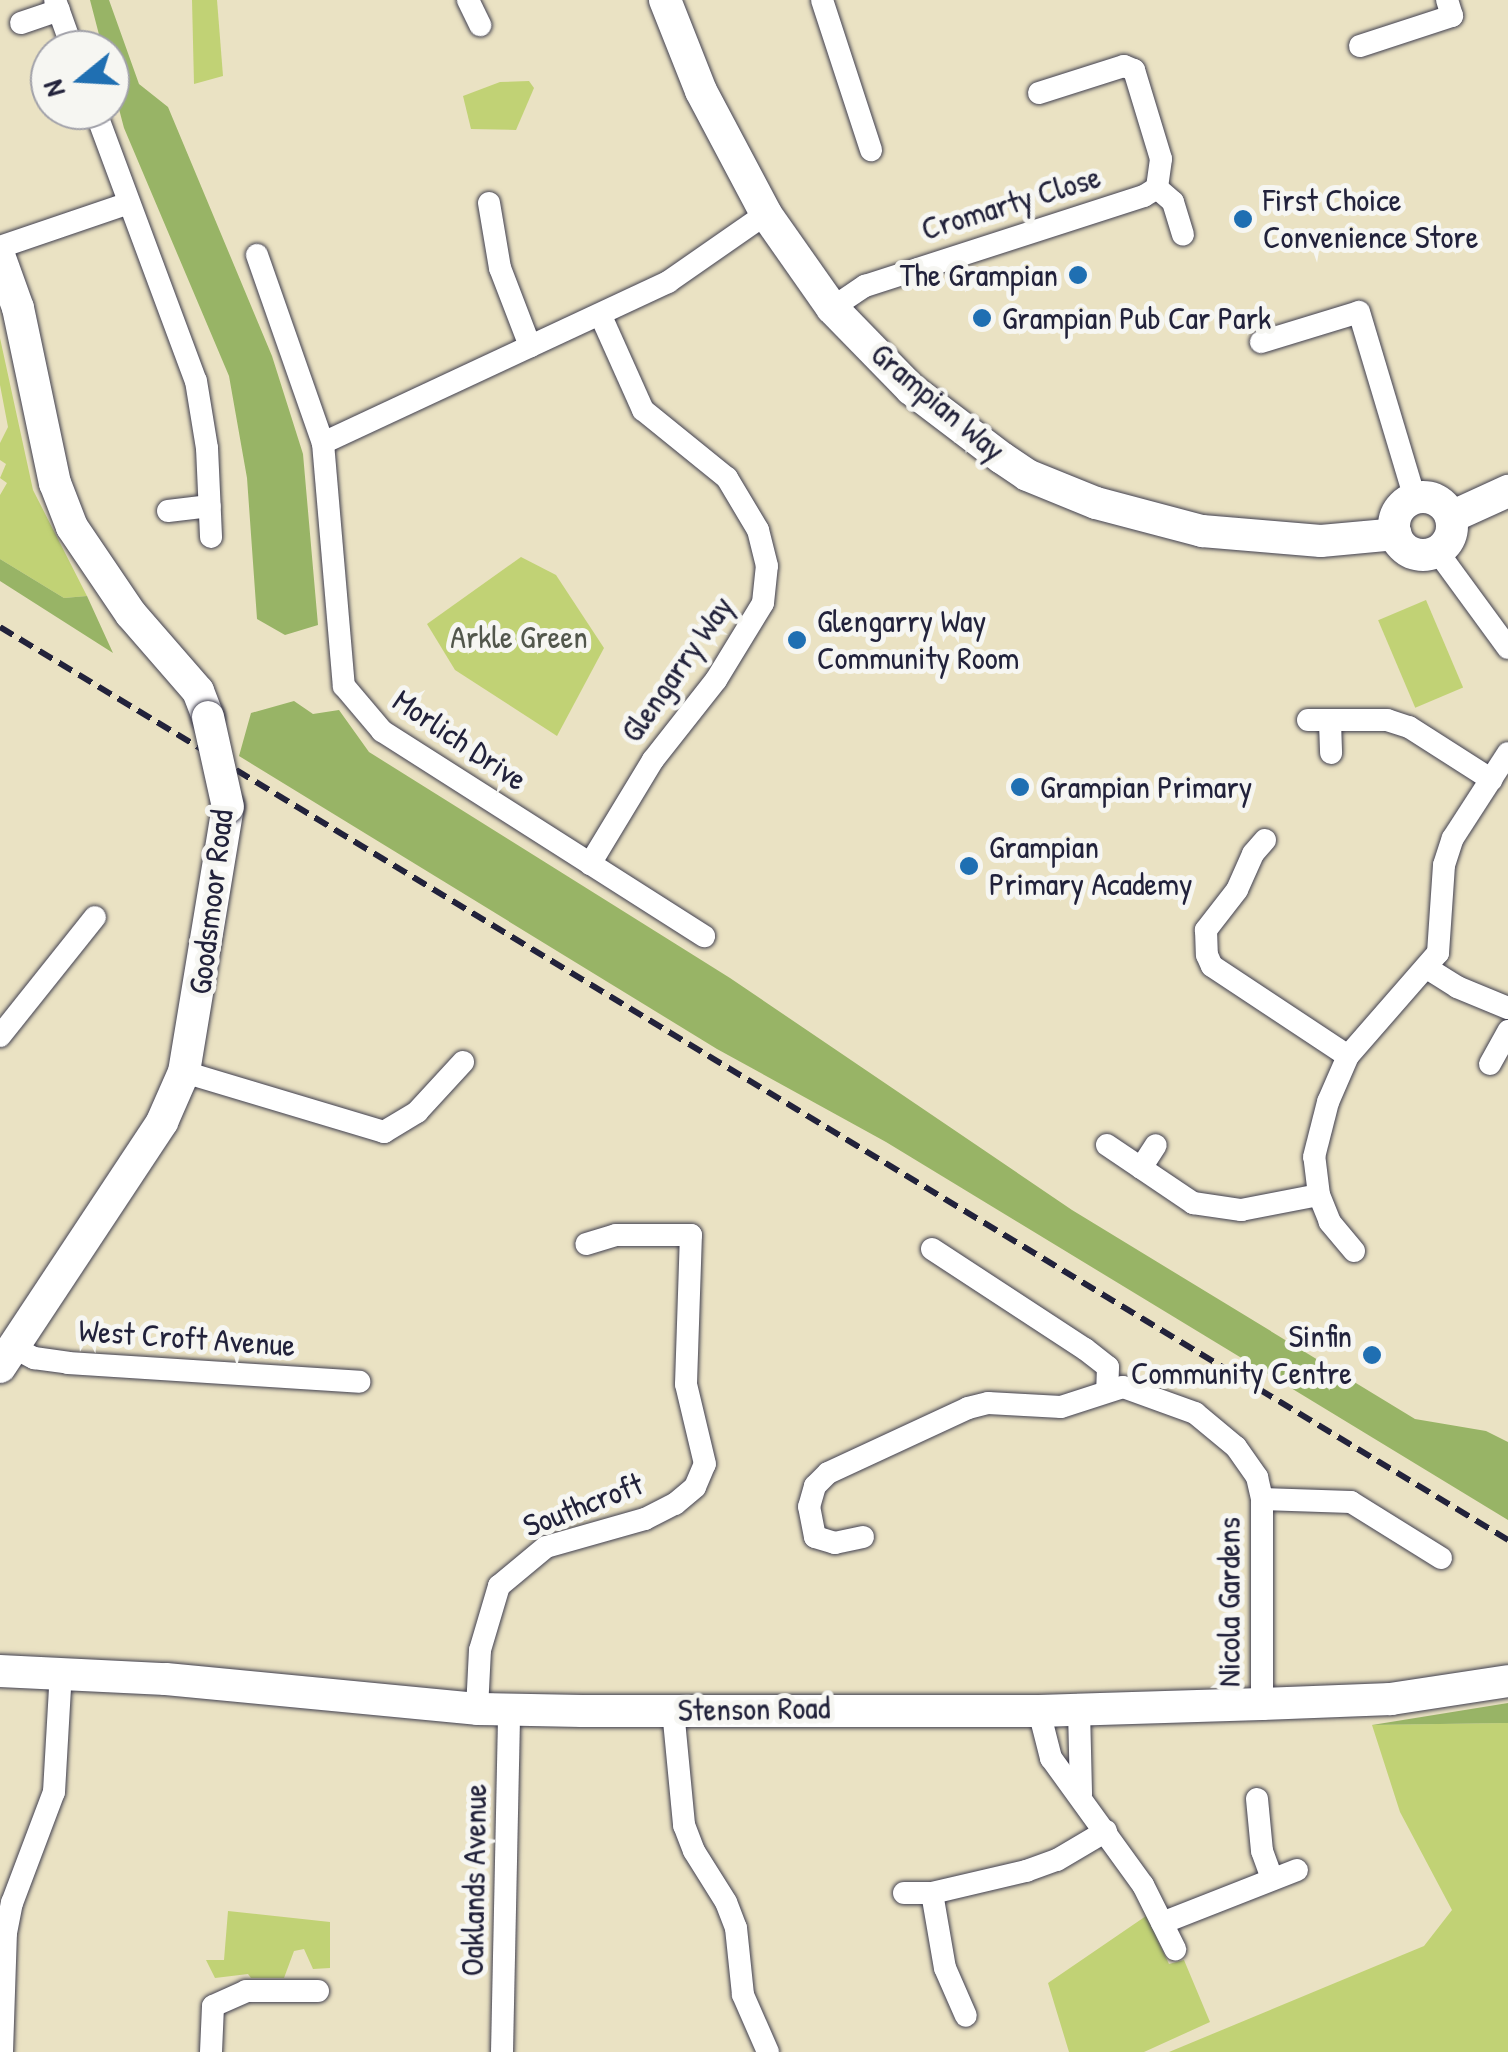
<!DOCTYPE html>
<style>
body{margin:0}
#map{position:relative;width:1508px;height:2052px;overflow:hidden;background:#eae2c3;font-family:"Patrick Hand",sans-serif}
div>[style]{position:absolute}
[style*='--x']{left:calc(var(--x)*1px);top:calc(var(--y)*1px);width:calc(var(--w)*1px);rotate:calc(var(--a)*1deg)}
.green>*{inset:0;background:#c1d275;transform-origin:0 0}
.forest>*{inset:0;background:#98b466}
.roads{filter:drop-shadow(0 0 2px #403f4f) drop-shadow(0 0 2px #403f4f)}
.street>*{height:22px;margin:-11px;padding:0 11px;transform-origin:11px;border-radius:11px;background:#fff}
.secondary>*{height:32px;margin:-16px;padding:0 16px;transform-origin:16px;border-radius:16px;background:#fff}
.secondary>.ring{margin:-16px;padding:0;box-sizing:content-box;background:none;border:32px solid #fff;border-radius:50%}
.rail>*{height:6px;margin-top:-3px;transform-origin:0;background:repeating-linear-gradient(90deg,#22223b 0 15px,transparent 0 23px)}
.bridges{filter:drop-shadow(0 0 2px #403f4f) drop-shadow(0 0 2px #403f4f)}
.secondary-bridge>*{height:32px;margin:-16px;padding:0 16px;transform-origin:16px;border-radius:16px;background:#fff}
.dots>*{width:28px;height:28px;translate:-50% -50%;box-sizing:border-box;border:5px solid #f6f6f2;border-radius:50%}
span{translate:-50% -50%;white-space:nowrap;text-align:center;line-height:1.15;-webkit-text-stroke:10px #f6f6f2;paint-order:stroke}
.poi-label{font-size:32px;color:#22223b}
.left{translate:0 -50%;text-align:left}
.right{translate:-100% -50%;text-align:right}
.street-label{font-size:32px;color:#22223b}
.park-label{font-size:32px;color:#52574c}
.north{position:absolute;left:30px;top:30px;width:100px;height:100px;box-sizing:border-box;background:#f6f6f2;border:2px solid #a1a1a9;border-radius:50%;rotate:252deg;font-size:28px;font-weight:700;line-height:40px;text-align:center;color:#22223b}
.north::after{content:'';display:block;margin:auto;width:35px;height:45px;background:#1f6fb2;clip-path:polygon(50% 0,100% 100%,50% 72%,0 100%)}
</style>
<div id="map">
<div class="green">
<div style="clip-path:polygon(192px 0,217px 0,223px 76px,194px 84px)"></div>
<div style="clip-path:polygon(529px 81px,534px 88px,516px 130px,471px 129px,463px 96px,500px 82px)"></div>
<div style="clip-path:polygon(0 338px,33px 490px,87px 596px,64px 598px,0 559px,0 495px,7px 483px,0 478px,6px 464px,0 460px,0 443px,8px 427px,0 385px)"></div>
<div style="clip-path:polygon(521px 557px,556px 575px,604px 648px,557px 736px,455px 670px,427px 624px)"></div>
<div style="left:1426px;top:600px;width:95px;height:52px;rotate:67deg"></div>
<div style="clip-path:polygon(1508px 1723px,1508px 2052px,1169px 2052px,1424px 1946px,1452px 1910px,1400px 1812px,1372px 1725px)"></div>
<div style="clip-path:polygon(228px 1911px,330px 1922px,330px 1968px,313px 1969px,304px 1949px,294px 1951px,284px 1978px,251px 1978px,248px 1974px,215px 1978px,206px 1960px,224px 1960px)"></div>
<div style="clip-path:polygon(1146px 1916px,1169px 1964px,1184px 1960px,1210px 2022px,1144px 2052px,1069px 2052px,1048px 1983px)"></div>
</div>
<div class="forest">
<div style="clip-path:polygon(90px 0,109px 0,139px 84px,168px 107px,272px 356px,303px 454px,318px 625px,285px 635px,257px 619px,247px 478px,229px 376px,124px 128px,110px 75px,110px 50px,103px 50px)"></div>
<div style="clip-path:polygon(0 559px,64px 598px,87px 596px,113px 653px,0 581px)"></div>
<div style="clip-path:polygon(294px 701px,313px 714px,339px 710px,369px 752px,730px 978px,1072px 1210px,1415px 1419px,1486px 1431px,1508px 1442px,1508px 1520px,886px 1142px,717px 1049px,239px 756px,251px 713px)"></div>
<div style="clip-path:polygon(1508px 1703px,1508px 1723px,1372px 1725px)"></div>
</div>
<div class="roads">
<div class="street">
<div style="--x:55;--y:0;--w:53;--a:70.2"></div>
<div style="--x:468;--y:0;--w:28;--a:64"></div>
<div style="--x:822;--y:0;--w:158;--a:71.9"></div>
<div style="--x:21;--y:23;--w:40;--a:-18.9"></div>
<div style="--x:1360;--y:46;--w:97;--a:-18.1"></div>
<div style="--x:1452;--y:16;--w:17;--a:-107"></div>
<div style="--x:1039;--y:93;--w:89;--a:-17.6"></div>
<div style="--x:1124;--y:66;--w:11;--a:22"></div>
<div style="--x:1134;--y:70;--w:93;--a:73.1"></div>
<div style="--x:1161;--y:159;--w:29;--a:98"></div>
<div style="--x:1157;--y:188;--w:21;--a:41"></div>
<div style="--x:1173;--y:202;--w:34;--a:73"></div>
<div style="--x:95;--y:110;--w:289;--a:69.6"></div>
<div style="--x:196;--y:381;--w:68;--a:80.7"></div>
<div style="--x:207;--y:448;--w:89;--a:87.4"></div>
<div style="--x:489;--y:203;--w:66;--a:80.4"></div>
<div style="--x:500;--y:268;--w:84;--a:69"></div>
<div style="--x:0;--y:247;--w:136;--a:-18.8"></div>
<div style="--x:257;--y:255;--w:199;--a:70.7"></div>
<div style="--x:323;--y:443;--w:244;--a:85.1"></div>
<div style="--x:344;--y:686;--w:59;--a:49.8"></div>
<div style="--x:382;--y:731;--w:382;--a:32.5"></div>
<div style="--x:832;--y:308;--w:40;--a:-34"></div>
<div style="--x:865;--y:286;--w:293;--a:-17.9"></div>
<div style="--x:1144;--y:196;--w:15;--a:-32"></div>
<div style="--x:1261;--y:342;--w:102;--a:-17"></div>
<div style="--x:1359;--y:312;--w:195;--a:73.3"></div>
<div style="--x:323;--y:443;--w:381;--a:-25"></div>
<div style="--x:668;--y:282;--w:119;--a:-34.8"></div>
<div style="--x:168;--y:511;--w:42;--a:-6.8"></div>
<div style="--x:1437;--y:551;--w:120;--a:53.8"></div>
<div style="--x:1308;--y:720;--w:79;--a:0"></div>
<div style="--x:1387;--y:720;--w:23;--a:18"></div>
<div style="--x:1409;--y:727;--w:98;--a:32.6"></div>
<div style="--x:1330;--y:722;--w:31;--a:88"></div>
<div style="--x:1265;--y:840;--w:18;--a:131"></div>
<div style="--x:1253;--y:854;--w:39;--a:114"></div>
<div style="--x:1237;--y:890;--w:51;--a:127.8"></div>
<div style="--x:1206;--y:930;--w:25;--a:88"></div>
<div style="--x:1207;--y:955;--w:12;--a:66"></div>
<div style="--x:1212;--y:966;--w:163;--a:33.5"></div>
<div style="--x:590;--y:864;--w:122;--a:-58.8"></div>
<div style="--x:653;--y:760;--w:102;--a:-51.8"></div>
<div style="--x:716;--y:680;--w:90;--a:-58.6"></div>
<div style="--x:763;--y:603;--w:37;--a:-84"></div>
<div style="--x:767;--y:566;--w:37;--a:-104"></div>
<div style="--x:758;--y:530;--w:61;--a:-120.8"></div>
<div style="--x:727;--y:478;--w:108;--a:-141"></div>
<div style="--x:643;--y:410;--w:103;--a:-114.1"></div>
<div style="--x:1427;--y:968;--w:36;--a:32"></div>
<div style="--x:1457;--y:987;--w:55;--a:22.4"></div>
<div style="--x:0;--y:1036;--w:152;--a:-51.4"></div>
<div style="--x:1490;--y:1064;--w:38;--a:-61"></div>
<div style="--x:184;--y:1072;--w:209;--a:16.7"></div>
<div style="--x:384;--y:1132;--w:39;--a:-31"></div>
<div style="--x:417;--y:1112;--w:68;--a:-47.4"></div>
<div style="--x:1107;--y:1145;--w:104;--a:34"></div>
<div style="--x:1193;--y:1203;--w:49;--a:8.3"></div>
<div style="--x:1241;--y:1210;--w:79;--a:-10.9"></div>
<div style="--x:1141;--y:1168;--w:27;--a:-57"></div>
<div style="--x:932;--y:1249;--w:183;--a:33.2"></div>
<div style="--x:1085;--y:1349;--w:29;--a:38"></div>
<div style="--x:1108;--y:1367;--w:24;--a:92"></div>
<div style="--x:1354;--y:1251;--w:38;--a:-130"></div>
<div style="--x:1330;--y:1222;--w:29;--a:-112"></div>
<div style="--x:1319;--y:1195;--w:38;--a:-97"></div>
<div style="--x:1314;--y:1157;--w:57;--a:-75.7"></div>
<div style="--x:1328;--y:1102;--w:50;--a:-66.5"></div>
<div style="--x:1348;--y:1056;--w:137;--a:-48.9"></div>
<div style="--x:1438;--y:953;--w:88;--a:-86.1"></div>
<div style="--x:1444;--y:865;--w:28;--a:-72"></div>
<div style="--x:1453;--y:838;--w:101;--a:-57.1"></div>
<div style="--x:13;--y:1347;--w:24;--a:28"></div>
<div style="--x:34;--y:1358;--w:34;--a:8"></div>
<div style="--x:68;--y:1363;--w:292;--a:3.7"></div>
<div style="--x:1262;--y:1499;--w:89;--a:1.9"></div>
<div style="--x:1351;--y:1502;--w:106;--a:31.9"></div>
<div style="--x:863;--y:1537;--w:29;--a:168"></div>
<div style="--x:835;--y:1543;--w:21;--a:-163"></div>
<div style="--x:815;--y:1537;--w:31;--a:-101"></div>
<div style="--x:809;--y:1507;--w:22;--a:-74"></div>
<div style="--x:815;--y:1486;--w:18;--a:-45"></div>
<div style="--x:828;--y:1473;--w:154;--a:-24.9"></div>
<div style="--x:968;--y:1408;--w:21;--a:-14"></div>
<div style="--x:988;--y:1403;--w:73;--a:3.1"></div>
<div style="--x:1061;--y:1407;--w:65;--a:-17.9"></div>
<div style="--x:1123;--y:1387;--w:77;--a:19.9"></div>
<div style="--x:1195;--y:1413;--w:53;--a:39.7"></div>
<div style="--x:1236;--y:1447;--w:37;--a:55"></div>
<div style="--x:1257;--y:1477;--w:23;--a:77"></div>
<div style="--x:1262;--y:1499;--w:205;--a:90"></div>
<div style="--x:477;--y:1709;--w:59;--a:-87.1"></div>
<div style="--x:480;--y:1650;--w:67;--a:-73.5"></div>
<div style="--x:499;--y:1586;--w:61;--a:-39.7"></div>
<div style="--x:546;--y:1547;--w:103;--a:-15.8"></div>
<div style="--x:645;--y:1519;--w:34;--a:-27"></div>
<div style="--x:675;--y:1504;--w:26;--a:-40"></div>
<div style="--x:695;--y:1487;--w:25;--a:-67"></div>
<div style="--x:705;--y:1464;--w:82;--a:-103.4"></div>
<div style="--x:686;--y:1384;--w:149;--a:-88.1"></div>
<div style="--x:691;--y:1235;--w:75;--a:180"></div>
<div style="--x:616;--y:1235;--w:31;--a:163"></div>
<div style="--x:673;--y:1710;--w:116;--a:84.5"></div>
<div style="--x:684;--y:1825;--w:28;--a:69"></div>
<div style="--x:694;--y:1851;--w:60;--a:57.9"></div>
<div style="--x:726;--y:1902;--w:28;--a:69"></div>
<div style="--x:736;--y:1928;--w:67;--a:84"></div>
<div style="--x:743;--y:1995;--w:62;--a:66.3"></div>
<div style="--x:1079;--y:1710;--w:84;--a:88.6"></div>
<div style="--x:1039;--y:1711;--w:49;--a:75.7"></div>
<div style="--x:1051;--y:1758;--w:157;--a:54.1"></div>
<div style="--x:1143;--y:1885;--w:72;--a:63.4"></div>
<div style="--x:1257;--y:1799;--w:52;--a:84.5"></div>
<div style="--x:1262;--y:1851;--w:30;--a:70"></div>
<div style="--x:904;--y:1893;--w:28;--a:0"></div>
<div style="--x:932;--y:1893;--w:97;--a:-13.2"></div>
<div style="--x:1026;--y:1871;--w:33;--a:-20"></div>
<div style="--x:1057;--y:1860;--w:57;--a:-30.6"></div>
<div style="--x:932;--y:1893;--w:76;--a:80.2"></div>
<div style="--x:945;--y:1968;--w:52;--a:66.4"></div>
<div style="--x:1162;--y:1923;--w:145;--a:-21.4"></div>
<div style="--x:2;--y:2052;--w:119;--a:-88.1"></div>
<div style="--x:6;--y:1933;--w:31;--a:-79"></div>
<div style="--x:12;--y:1903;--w:119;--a:-69.3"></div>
<div style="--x:54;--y:1792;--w:120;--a:-86.7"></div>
<div style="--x:211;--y:2052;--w:46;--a:-87.5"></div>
<div style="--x:213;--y:2006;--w:36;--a:-24"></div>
<div style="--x:246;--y:1991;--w:72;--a:0"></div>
<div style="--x:502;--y:2052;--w:342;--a:-88.8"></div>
</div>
<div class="secondary">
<div style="--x:665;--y:0;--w:98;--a:68.4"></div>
<div style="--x:701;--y:91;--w:139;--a:62.1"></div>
<div style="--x:766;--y:214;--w:115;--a:54.9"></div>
<div style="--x:832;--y:308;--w:113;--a:45.7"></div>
<div style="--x:911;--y:389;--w:114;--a:37.2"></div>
<div style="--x:1002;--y:458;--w:30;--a:34"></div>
<div style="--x:1027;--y:475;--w:74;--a:22.1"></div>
<div style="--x:1096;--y:503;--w:110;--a:14.8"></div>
<div style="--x:1202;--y:531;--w:119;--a:4.8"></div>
<div style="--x:1321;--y:541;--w:75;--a:-5.3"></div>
<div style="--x:0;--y:258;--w:53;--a:70.2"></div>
<div style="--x:18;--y:308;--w:179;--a:78.1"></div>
<div style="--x:55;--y:483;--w:47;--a:68.9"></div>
<div style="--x:72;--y:527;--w:105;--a:55.9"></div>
<div style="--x:131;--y:614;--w:102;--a:49"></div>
<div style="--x:198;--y:691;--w:28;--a:69"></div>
<div class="ring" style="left:1394px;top:497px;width:26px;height:26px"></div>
<div style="--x:1451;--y:517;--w:63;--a:-24.5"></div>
<div style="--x:0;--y:1367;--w:294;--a:-56.5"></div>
<div style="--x:162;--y:1122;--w:55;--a:-66.3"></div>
<div style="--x:184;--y:1072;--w:269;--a:-80.6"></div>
<div style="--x:0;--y:1671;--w:166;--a:2.8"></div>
<div style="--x:166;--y:1679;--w:312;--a:5.5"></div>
<div style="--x:477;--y:1709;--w:105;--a:1.1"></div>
<div style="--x:582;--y:1711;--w:457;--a:0"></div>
<div style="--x:1039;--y:1711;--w:223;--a:-1.8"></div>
<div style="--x:1262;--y:1704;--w:129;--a:-2.2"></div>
<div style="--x:1391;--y:1699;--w:118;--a:-8.7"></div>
</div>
</div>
<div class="rail">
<div style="--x:0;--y:627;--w:1763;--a:31.19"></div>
</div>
<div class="bridges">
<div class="secondary-bridge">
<div style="--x:208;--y:717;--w:92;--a:77.5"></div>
</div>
</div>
<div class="dots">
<div style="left:1243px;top:219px;background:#1f6fb2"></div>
<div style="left:1078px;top:275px;background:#1f6fb2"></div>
<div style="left:982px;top:318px;background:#1f6fb2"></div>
<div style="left:797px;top:640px;background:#1f6fb2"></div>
<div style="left:1020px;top:787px;background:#1f6fb2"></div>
<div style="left:969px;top:866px;background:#1f6fb2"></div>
<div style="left:1372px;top:1355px;background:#1f6fb2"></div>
</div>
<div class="poi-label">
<span class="left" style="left:1263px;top:219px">First Choice<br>Convenience Store</span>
<span class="right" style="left:1058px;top:275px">The Grampian</span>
<span class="left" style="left:1002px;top:318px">Grampian Pub Car Park</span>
<span class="left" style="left:817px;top:640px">Glengarry Way<br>Community Room</span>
<span class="left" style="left:1040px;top:787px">Grampian Primary</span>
<span class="left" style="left:989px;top:866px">Grampian<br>Primary Academy</span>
<span class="right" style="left:1352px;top:1355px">Sinfin<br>Community Centre</span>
</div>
<div class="street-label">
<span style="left:1011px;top:203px;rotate:-17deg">Cromarty Close</span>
<span style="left:938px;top:402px;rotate:40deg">Grampian Way</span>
<span style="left:677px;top:669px;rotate:-55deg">Glengarry Way</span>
<span style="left:460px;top:740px;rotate:34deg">Morlich Drive</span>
<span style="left:211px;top:902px;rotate:-83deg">Goodsmoor Road</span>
<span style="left:187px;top:1338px;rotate:4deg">West Croft Avenue</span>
<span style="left:583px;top:1505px;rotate:-21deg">Southcroft</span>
<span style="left:1229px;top:1602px;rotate:-90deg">Nicola Gardens</span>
<span style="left:754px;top:1709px;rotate:-1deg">Stenson Road</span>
<span style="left:474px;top:1880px;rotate:-89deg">Oaklands Avenue</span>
</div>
<div class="park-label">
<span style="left:519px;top:637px">Arkle Green</span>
</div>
<div class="north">N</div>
</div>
